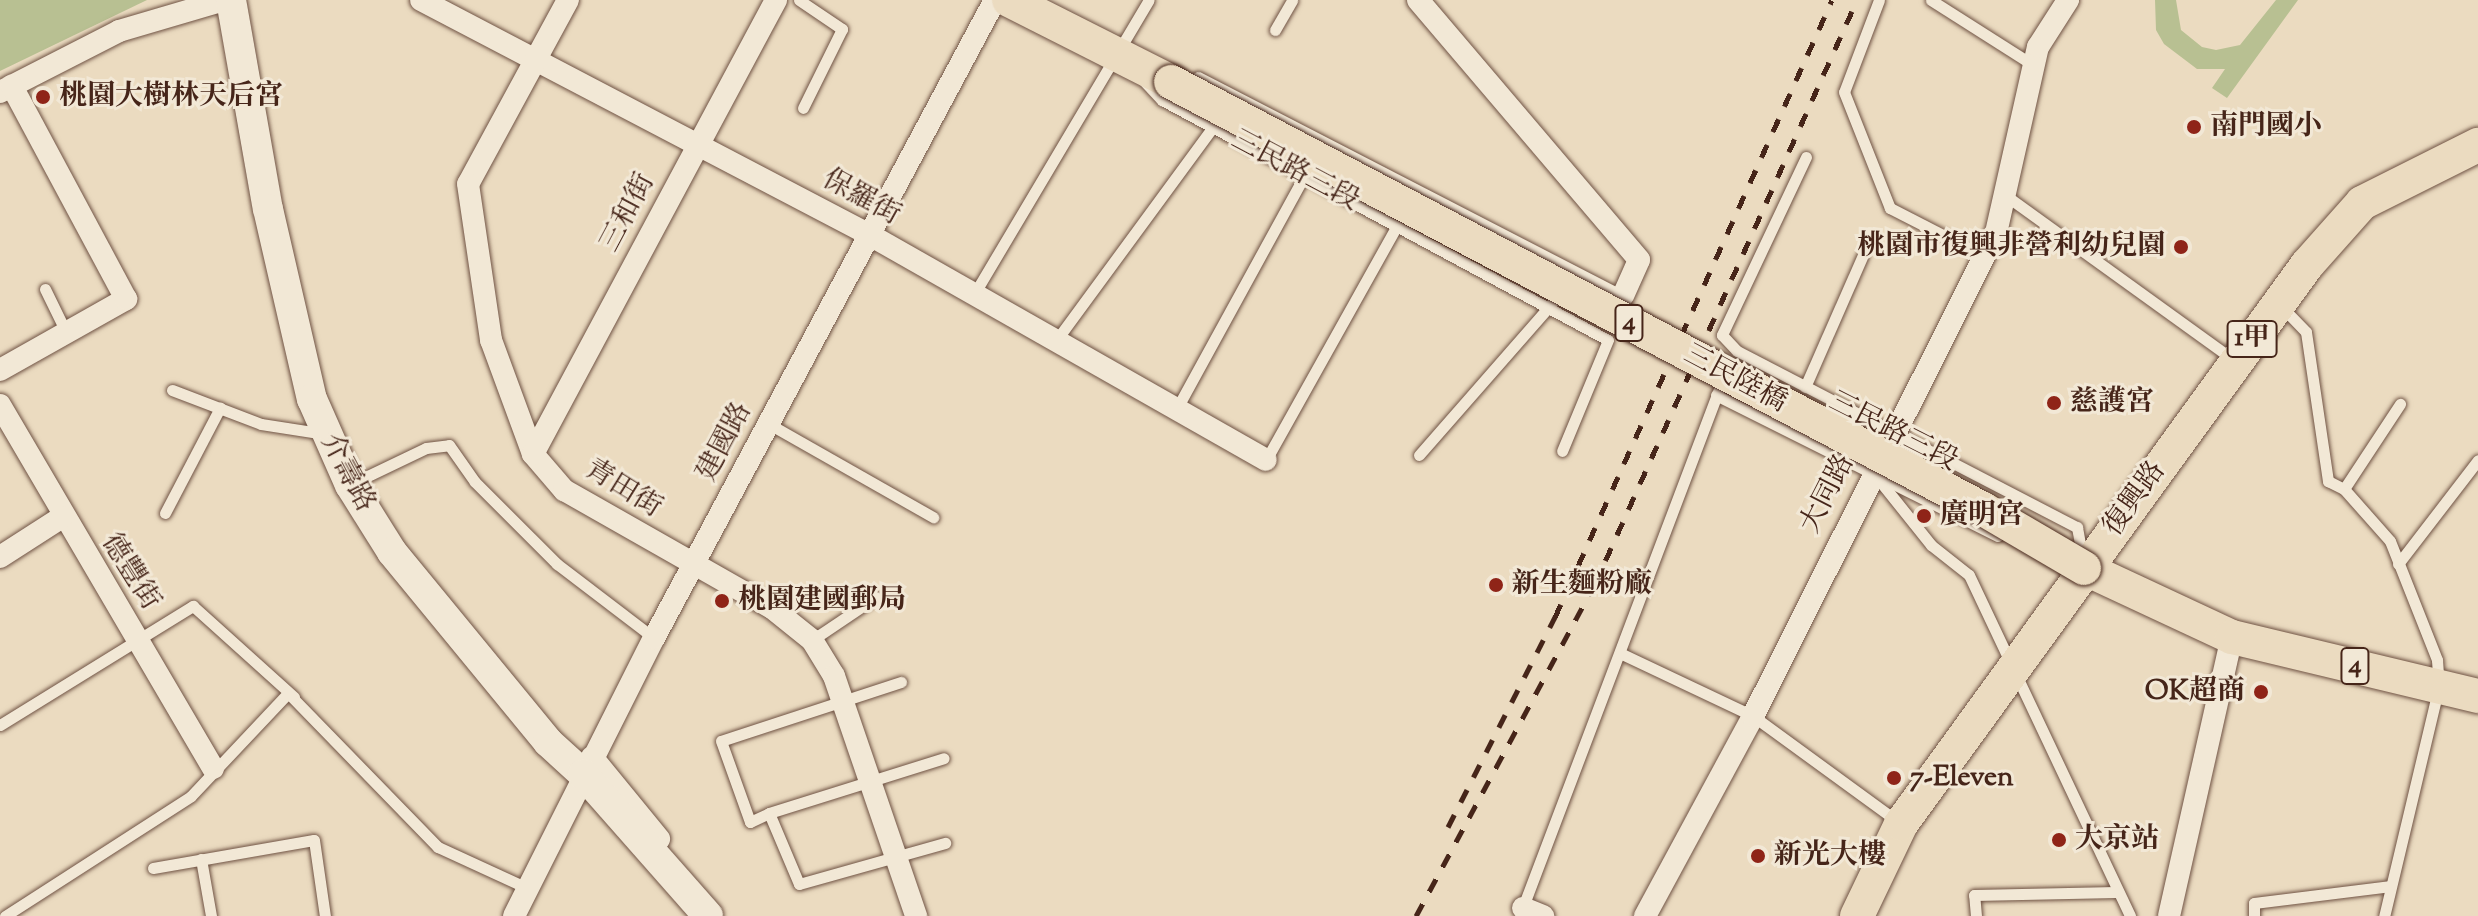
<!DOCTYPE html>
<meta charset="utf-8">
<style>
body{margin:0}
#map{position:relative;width:2478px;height:916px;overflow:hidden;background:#ebdbc0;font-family:"Sorts Mill Goudy","Noto Serif TC",serif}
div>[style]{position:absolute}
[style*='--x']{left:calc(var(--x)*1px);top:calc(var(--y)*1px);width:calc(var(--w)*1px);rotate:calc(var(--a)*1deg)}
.green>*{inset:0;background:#b8c092}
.roads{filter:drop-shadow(0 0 2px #6f5243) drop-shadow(0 0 2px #6f5243)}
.lane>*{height:11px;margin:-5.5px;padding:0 5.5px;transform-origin:5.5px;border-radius:5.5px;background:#f2e8d6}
.street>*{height:22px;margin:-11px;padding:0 11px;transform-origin:11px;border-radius:11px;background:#f2e8d6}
.secondary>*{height:30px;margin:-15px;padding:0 15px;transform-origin:15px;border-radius:15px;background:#f2e8d6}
.primary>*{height:34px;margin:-17px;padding:0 17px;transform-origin:17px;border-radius:17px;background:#ebdbc0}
.rail>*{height:5px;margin-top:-2.5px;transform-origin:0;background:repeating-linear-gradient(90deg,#462519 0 14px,transparent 0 28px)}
.bridges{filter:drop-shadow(0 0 2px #462519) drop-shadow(0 0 2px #462519)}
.primary-bridge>*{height:34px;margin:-17px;padding:0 17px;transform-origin:17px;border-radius:17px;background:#ebdbc0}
.dots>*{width:22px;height:22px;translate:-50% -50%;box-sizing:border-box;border:4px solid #f2e8d6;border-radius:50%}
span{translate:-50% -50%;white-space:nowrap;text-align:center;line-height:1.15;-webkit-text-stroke:6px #f2e8d6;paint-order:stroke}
.shield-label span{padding:2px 6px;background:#f2e8d6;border:2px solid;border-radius:6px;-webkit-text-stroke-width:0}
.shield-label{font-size:26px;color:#462519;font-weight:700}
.poi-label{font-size:28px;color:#462519;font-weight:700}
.left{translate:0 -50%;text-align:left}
.right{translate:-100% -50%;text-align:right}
.street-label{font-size:28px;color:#462519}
</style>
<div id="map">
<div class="green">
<div style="clip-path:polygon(0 0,147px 0,0 71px)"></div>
<div style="clip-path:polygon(2155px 0,2176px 0,2181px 30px,2202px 47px,2216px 50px,2240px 45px,2276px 0,2298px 0,2227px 98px,2212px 88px,2225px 69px,2197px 69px,2164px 44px,2156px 30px)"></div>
</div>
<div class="roads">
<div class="lane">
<div style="--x:799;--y:0;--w:52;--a:34"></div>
<div style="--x:842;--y:29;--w:88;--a:116.3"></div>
<div style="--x:1879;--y:0;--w:98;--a:110.8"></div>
<div style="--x:1844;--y:92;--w:125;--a:68.4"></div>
<div style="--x:1890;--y:208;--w:106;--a:27.1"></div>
<div style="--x:1931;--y:0;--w:121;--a:32.5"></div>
<div style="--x:1275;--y:30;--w:34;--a:-60"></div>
<div style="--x:1198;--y:77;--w:478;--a:27.3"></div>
<div style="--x:1145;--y:82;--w:25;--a:47"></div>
<div style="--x:1162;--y:100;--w:506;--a:28.29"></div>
<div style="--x:1608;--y:340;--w:120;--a:112.5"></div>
<div style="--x:1806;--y:157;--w:197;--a:115.3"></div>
<div style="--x:1722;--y:335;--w:22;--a:47"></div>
<div style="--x:1737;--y:351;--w:383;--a:27.4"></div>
<div style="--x:2077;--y:527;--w:35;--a:80"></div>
<div style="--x:2005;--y:195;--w:284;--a:35.8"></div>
<div style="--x:45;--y:289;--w:48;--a:64"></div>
<div style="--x:973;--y:296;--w:344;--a:-59.3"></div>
<div style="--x:2281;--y:306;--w:36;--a:46"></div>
<div style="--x:2306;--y:332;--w:151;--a:81.6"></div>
<div style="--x:2328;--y:481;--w:18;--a:27"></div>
<div style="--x:2344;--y:489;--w:69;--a:48.5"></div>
<div style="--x:2390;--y:541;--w:128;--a:68.4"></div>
<div style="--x:2437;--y:660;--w:26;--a:86"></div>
<div style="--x:2439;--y:686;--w:236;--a:103.4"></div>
<div style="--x:1055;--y:342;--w:267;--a:-53.7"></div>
<div style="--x:1805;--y:387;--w:144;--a:-66.3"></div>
<div style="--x:172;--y:390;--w:95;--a:20.9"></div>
<div style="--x:261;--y:424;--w:65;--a:8.9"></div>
<div style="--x:1716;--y:395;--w:315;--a:26.6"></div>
<div style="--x:1176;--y:410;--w:267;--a:-61.3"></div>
<div style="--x:769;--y:424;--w:189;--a:29.6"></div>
<div style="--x:1419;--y:455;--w:203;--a:-48.8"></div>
<div style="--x:1266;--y:460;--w:268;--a:-60.8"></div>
<div style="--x:1875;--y:475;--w:90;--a:51.3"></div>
<div style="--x:1931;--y:545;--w:48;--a:38.3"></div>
<div style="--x:1969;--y:575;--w:377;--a:64.7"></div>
<div style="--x:353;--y:483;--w:81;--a:-25.6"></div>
<div style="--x:426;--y:448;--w:23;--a:-7"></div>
<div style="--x:449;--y:445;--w:45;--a:54.9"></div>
<div style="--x:475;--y:482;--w:116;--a:45"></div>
<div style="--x:557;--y:564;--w:122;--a:37.3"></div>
<div style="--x:2344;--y:489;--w:102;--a:-56.6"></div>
<div style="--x:165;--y:513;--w:119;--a:-62.4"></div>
<div style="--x:2398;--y:564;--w:131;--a:-52.4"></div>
<div style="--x:812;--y:640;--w:77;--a:-33.9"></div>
<div style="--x:1622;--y:654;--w:145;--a:25.3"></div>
<div style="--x:1753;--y:716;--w:178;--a:36.1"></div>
<div style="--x:901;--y:682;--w:189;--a:161.9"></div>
<div style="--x:721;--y:741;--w:86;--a:70.3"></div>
<div style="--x:750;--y:822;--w:21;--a:-25"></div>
<div style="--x:769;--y:813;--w:77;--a:67.1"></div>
<div style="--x:799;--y:884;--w:152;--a:-15.7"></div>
<div style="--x:0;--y:725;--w:227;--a:-31.7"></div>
<div style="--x:193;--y:606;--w:136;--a:42"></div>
<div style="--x:769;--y:813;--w:183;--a:-17.4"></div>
<div style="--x:201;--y:859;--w:58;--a:80"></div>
<div style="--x:153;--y:868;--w:163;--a:-9.9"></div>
<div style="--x:314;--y:840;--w:77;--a:81.8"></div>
<div style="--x:1521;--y:912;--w:559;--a:-69.26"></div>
<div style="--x:5;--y:916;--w:221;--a:-32.8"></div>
<div style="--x:191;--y:796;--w:141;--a:-46.7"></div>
<div style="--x:288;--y:693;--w:215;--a:45.8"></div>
<div style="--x:438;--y:847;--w:98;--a:24.7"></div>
<div style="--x:1976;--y:916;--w:21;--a:-95"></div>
<div style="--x:1974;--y:895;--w:142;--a:-1.2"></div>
<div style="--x:2254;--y:916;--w:13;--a:-90"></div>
<div style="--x:2254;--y:903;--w:138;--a:-7.1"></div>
</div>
<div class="street">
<div style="--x:421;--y:0;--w:507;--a:27.63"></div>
<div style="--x:870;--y:235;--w:455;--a:29.6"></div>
<div style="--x:568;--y:0;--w:209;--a:118.5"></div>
<div style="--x:468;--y:184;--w:158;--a:81.6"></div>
<div style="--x:491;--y:340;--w:121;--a:69.8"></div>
<div style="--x:533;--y:454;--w:48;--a:49.3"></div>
<div style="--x:564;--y:490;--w:239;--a:29.6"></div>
<div style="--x:772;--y:608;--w:51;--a:38.7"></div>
<div style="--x:812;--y:640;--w:42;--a:58.6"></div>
<div style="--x:834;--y:676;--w:254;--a:71.1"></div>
<div style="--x:1418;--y:0;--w:341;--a:49.6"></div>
<div style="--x:1639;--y:260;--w:39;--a:114"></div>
<div style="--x:0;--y:92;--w:134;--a:-27.1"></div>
<div style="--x:119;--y:31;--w:109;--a:-16.4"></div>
<div style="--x:0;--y:370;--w:145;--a:-29.4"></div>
<div style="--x:126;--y:299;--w:242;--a:-118.2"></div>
<div style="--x:0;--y:405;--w:421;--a:59.6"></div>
<div style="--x:533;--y:454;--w:515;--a:-61.84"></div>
<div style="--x:0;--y:557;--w:74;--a:-32.8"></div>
<div style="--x:592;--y:757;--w:106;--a:50.7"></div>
<div style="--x:1523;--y:908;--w:22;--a:22"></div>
<div style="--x:514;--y:916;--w:311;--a:-63.3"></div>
<div style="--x:654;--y:638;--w:723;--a:-61.88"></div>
<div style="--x:1645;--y:916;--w:227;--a:-61.6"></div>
<div style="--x:1753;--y:716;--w:541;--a:-63.29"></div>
<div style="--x:1996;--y:233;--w:191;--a:-77.3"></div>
<div style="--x:2038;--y:47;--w:56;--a:-57.4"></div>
<div style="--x:2169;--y:916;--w:286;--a:-77.3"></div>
</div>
<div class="secondary">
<div style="--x:231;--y:0;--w:212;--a:80"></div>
<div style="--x:268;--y:209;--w:195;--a:77"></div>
<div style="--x:312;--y:399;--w:94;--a:66.2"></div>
<div style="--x:350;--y:485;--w:79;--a:57.9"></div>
<div style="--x:392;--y:552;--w:246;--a:50.6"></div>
<div style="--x:548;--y:742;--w:47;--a:42.4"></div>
<div style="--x:583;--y:774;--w:189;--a:48.6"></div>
</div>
<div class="primary">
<div style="--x:1009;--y:0;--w:182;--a:26.8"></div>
<div style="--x:2084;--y:568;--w:163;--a:25"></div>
<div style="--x:2232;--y:637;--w:253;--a:13.5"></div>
<div style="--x:1857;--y:916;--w:102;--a:-64.4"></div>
<div style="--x:1901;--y:824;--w:691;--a:-54.01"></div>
<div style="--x:2307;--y:265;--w:83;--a:-48.4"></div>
<div style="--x:2362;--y:203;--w:130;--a:-26.6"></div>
</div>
</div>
<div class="rail">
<div style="--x:1448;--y:827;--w:236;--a:-63"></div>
<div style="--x:1555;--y:617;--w:676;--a:-65.82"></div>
<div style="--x:1416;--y:916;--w:375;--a:-61.7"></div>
<div style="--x:1594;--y:586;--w:642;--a:-65.83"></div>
</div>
<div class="bridges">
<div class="primary-bridge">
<div style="--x:1171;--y:82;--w:917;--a:27.74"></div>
<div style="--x:1983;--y:509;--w:117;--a:30.3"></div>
</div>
</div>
<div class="dots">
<div style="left:43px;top:97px;background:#8f2418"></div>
<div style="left:2194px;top:127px;background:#8f2418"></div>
<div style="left:2181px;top:247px;background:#8f2418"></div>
<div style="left:2054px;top:403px;background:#8f2418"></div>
<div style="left:1924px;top:516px;background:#8f2418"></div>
<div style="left:1496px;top:585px;background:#8f2418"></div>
<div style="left:722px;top:601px;background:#8f2418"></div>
<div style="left:2261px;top:692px;background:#8f2418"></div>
<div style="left:1894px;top:778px;background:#8f2418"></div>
<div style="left:2059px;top:840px;background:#8f2418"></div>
<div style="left:1758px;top:856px;background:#8f2418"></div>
</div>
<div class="shield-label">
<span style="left:1629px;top:323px">4</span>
<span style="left:2252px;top:339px">1甲</span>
<span style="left:2355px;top:666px">4</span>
</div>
<div class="poi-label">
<span class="left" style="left:59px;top:97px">桃園大樹林天后宮</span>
<span class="left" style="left:2210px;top:127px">南門國小</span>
<span class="right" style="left:2165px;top:247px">桃園市復興非營利幼兒園</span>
<span class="left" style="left:2070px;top:403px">慈護宮</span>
<span class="left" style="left:1940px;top:516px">廣明宮</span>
<span class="left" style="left:1512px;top:585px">新生麵粉廠</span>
<span class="left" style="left:738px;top:601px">桃園建國郵局</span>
<span class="right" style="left:2245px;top:692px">OK超商</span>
<span class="left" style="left:1910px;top:778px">7-Eleven</span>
<span class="left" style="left:2075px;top:840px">大京站</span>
<span class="left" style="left:1774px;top:856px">新光大樓</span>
</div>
<div class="street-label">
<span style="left:1295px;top:171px;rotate:28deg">三民路三段</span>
<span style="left:861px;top:198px;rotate:29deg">保羅街</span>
<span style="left:628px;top:213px;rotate:-62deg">三和街</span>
<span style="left:1735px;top:379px;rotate:28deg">三民陸橋</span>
<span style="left:1893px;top:432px;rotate:27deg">三民路三段</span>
<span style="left:725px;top:442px;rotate:-62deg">建國路</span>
<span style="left:347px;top:473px;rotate:62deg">介壽路</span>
<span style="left:623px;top:489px;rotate:32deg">青田街</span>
<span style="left:1828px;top:494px;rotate:-63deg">大同路</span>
<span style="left:2135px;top:499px;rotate:-54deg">復興路</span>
<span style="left:130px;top:572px;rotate:58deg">德豐街</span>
</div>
</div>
